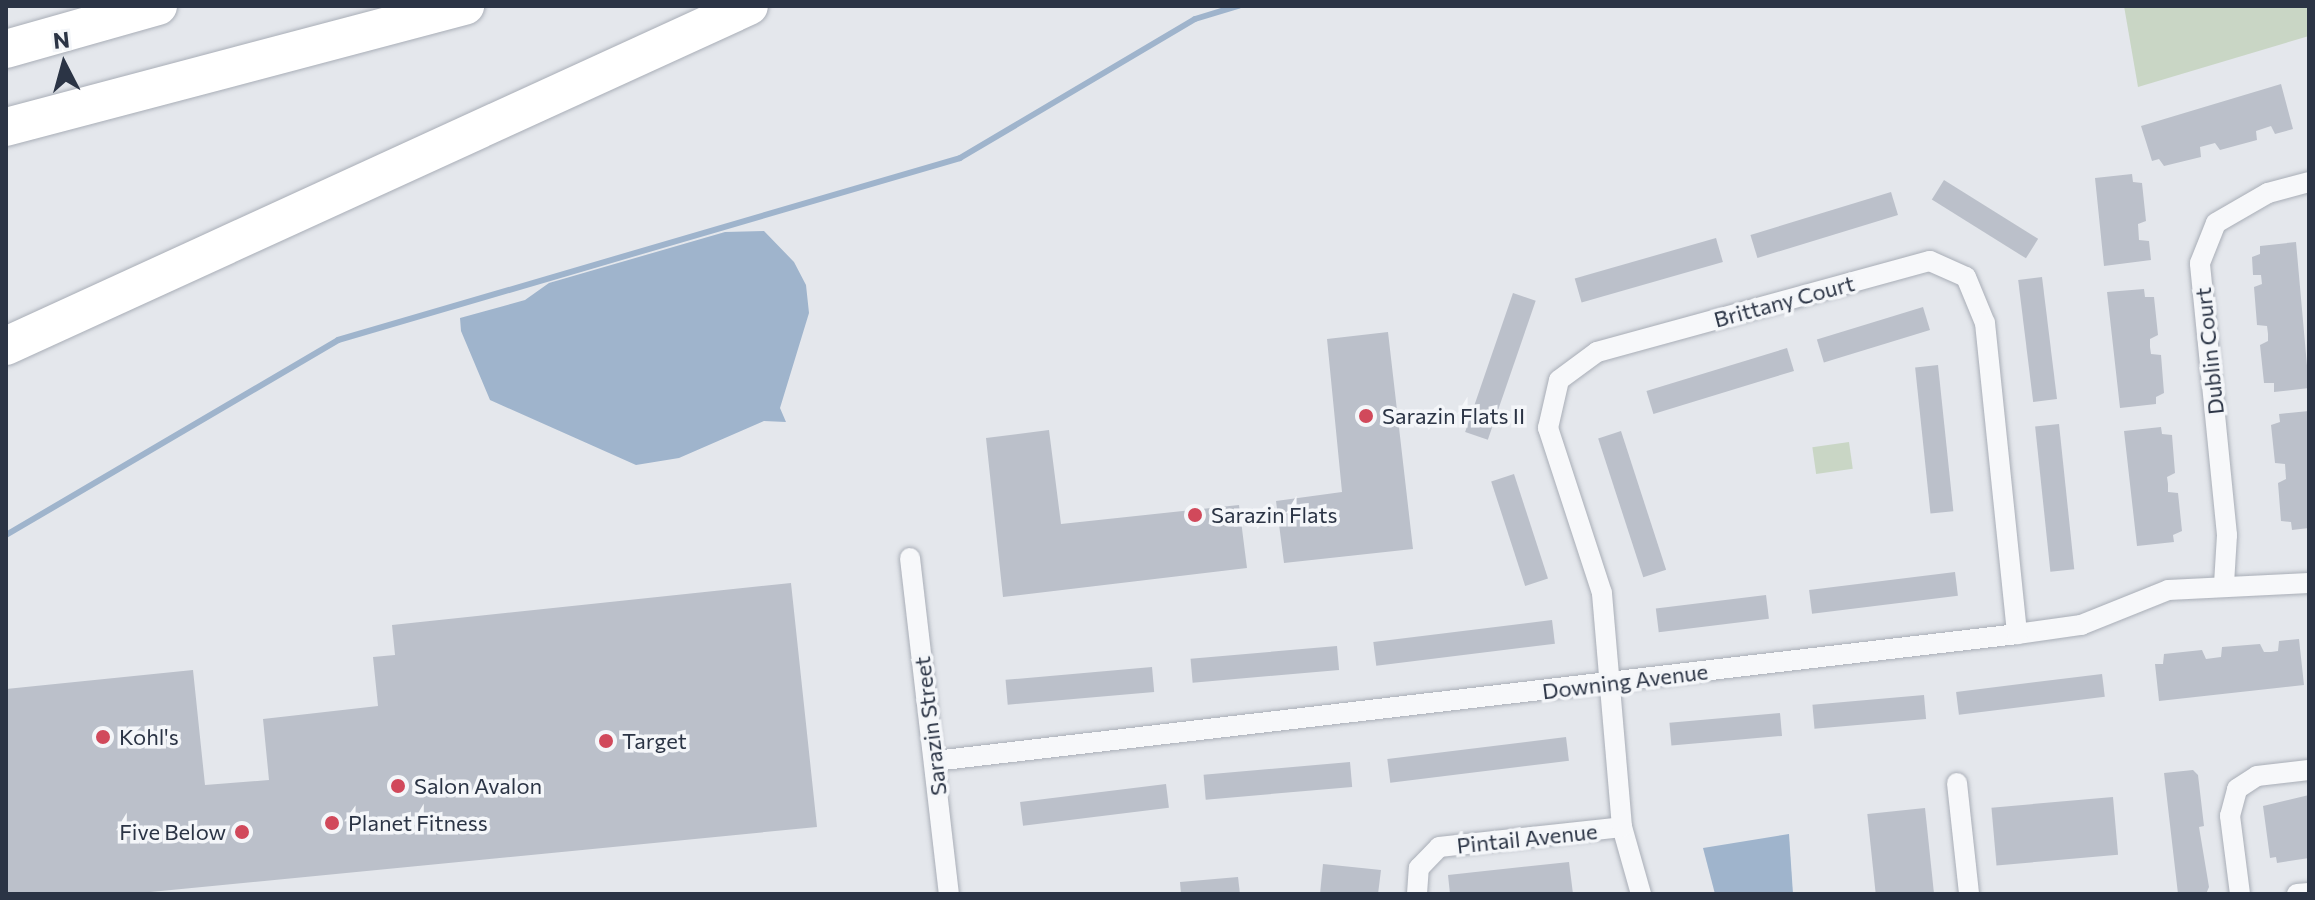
<!DOCTYPE html>
<style>
body{margin:0}
#map{position:relative;width:2315px;height:900px;overflow:hidden;background:#e4e7ec;font-family:Commissioner,sans-serif}
div>[style]{position:absolute}
[style*='--x']{left:calc(var(--x)*1px);top:calc(var(--y)*1px);width:calc(var(--w)*1px);rotate:calc(var(--a)*1deg)}
.green>*{inset:0;background:#c9d6c5;transform-origin:0 0}
.water>*{inset:0;background:#9fb4cc}
.stream>*{height:6px;margin:-3px;padding:0 3px;transform-origin:3px;border-radius:3px;background:#9fb4cc}
.building>*{inset:0;background:#bbc0ca;transform-origin:0 0}
.roads{filter:drop-shadow(0 0 2px #a9aeb7) drop-shadow(0 0 2px #a9aeb7)}
.minor>*{height:20px;margin:-10px;padding:0 10px;transform-origin:10px;border-radius:10px;background:#f7f8fa}
.motorway>*{height:38px;margin:-19px;padding:0 19px;transform-origin:19px;border-radius:19px;background:#fff}
.dots>*{width:22px;height:22px;translate:-50% -50%;box-sizing:border-box;border:4px solid #f4f6f9;border-radius:50%}
span{translate:-50% -50%;white-space:nowrap;text-align:center;line-height:1.15;-webkit-text-stroke:7px #f4f6f9;paint-order:stroke}
.street-label{font-size:22px;color:#2b3445}
.poi-label{font-size:22px;color:#2b3445}
.left{translate:0 -50%;text-align:left}
.right{translate:-100% -50%;text-align:right}
.frame{position:absolute;inset:0;border:8px solid #2b3445;pointer-events:none}
.north{position:absolute;left:24px;top:24px;width:80px;height:80px;-webkit-text-stroke:6px #f4f6f9;paint-order:stroke;rotate:354deg;font-size:22px;font-weight:700;line-height:32px;text-align:center;color:#2b3445}
.north::after{content:'';display:block;margin:auto;width:28px;height:36px;background:#2b3445;clip-path:polygon(50% 0,100% 100%,50% 72%,0 100%)}
</style>
<div id="map">
<div class="green">
<div style="clip-path:polygon(2124px 6px,2309px 6px,2309px 36px,2138px 87px)"></div>
<div style="left:1849px;top:442px;width:27px;height:37px;rotate:82deg"></div>
</div>
<div class="water">
<div style="clip-path:polygon(764px 231px,794px 262px,806px 285px,809px 313px,780px 408px,786px 422px,764px 421px,679px 458px,636px 465px,490px 400px,461px 331px,460px 318px,525px 300px,549px 283px,725px 232px)"></div>
<div style="clip-path:polygon(1789px 834px,1793px 894px,1715px 894px,1703px 848px)"></div>
</div>
<div class="stream">
<div style="--x:6;--y:535;--w:385;--a:-30.4"></div>
<div style="--x:338;--y:340;--w:648;--a:-16.31"></div>
<div style="--x:960;--y:158;--w:273;--a:-30.6"></div>
<div style="--x:1195;--y:19;--w:45;--a:-16.8"></div>
</div>
<div class="building">
<div style="clip-path:polygon(2281px 84px,2293px 129px,2275px 134px,2271px 126px,2256px 131px,2257px 140px,2220px 150px,2215px 143px,2200px 147px,2201px 157px,2164px 166px,2159px 159px,2152px 161px,2141px 126px)"></div>
<div style="clip-path:polygon(2132px 174px,2133px 182px,2142px 183px,2146px 221px,2138px 224px,2139px 240px,2149px 241px,2151px 260px,2104px 266px,2095px 178px)"></div>
<div style="left:1944px;top:180px;width:111px;height:23px;rotate:32deg"></div>
<div style="left:1891px;top:192px;width:24px;height:147px;rotate:73deg"></div>
<div style="left:1716px;top:238px;width:25px;height:147px;rotate:74deg"></div>
<div style="clip-path:polygon(2296px 242px,2309px 388px,2274px 392px,2274px 383px,2264px 383px,2260px 345px,2268px 341px,2268px 334px,2267px 326px,2257px 325px,2254px 287px,2262px 284px,2261px 275px,2253px 275px,2252px 257px,2260px 254px,2260px 246px)"></div>
<div style="left:2042px;top:277px;width:123px;height:24px;rotate:83deg"></div>
<div style="clip-path:polygon(2144px 289px,2145px 297px,2154px 297px,2158px 335px,2150px 339px,2150px 347px,2151px 354px,2161px 355px,2164px 393px,2156px 397px,2156px 404px,2120px 408px,2107px 292px)"></div>
<div style="left:1513px;top:293px;width:24px;height:147px;rotate:19deg"></div>
<div style="left:1923px;top:307px;width:24px;height:111px;rotate:73deg"></div>
<div style="clip-path:polygon(1388px 332px,1413px 549px,1284px 563px,1276px 501px,1342px 492px,1327px 339px)"></div>
<div style="left:1787px;top:348px;width:24px;height:147px;rotate:73deg"></div>
<div style="left:1938px;top:365px;width:147px;height:23px;rotate:84deg"></div>
<div style="clip-path:polygon(2309px 411px,2309px 528px,2292px 530px,2291px 522px,2281px 521px,2278px 483px,2286px 479px,2285px 464px,2275px 463px,2271px 425px,2280px 422px,2279px 414px)"></div>
<div style="left:2059px;top:424px;width:146px;height:24px;rotate:84deg"></div>
<div style="clip-path:polygon(2161px 427px,2162px 434px,2172px 435px,2175px 473px,2167px 477px,2168px 484px,2168px 492px,2178px 493px,2182px 531px,2173px 535px,2174px 542px,2137px 546px,2124px 431px)"></div>
<div style="clip-path:polygon(1049px 430px,1061px 524px,1239px 505px,1247px 568px,1003px 597px,986px 438px)"></div>
<div style="left:1621px;top:431px;width:146px;height:24px;rotate:72deg"></div>
<div style="left:1514px;top:474px;width:110px;height:24px;rotate:72deg"></div>
<div style="left:1955px;top:572px;width:24px;height:147px;rotate:83deg"></div>
<div style="clip-path:polygon(791px 583px,817px 827px,130px 894px,6px 894px,6px 689px,193px 670px,205px 785px,269px 780px,263px 719px,378px 706px,373px 657px,395px 655px,392px 625px)"></div>
<div style="left:1766px;top:595px;width:24px;height:111px;rotate:83deg"></div>
<div style="left:1552px;top:620px;width:24px;height:180px;rotate:83deg"></div>
<div style="clip-path:polygon(2299px 639px,2304px 685px,2159px 701px,2155px 664px,2163px 664px,2164px 654px,2202px 650px,2206px 659px,2221px 657px,2222px 647px,2260px 644px,2264px 652px,2271px 652px,2278px 651px,2279px 641px)"></div>
<div style="left:1337px;top:646px;width:24px;height:147px;rotate:85deg"></div>
<div style="left:1152px;top:667px;width:25px;height:147px;rotate:85deg"></div>
<div style="left:2102px;top:674px;width:23px;height:147px;rotate:83deg"></div>
<div style="left:1924px;top:695px;width:24px;height:112px;rotate:85deg"></div>
<div style="left:1780px;top:713px;width:23px;height:111px;rotate:85deg"></div>
<div style="left:1566px;top:737px;width:24px;height:180px;rotate:83deg"></div>
<div style="left:1350px;top:762px;width:25px;height:147px;rotate:85deg"></div>
<div style="clip-path:polygon(2193px 770px,2198px 775px,2204px 826px,2199px 827px,2209px 887px,2206px 894px,2178px 894px,2164px 773px)"></div>
<div style="left:1166px;top:784px;width:24px;height:147px;rotate:83deg"></div>
<div style="clip-path:polygon(2309px 795px,2309px 858px,2277px 863px,2276px 857px,2270px 858px,2263px 806px)"></div>
<div style="left:2113px;top:797px;width:58px;height:122px;rotate:85deg"></div>
<div style="left:1925px;top:808px;width:86px;height:58px;rotate:84deg"></div>
<div style="clip-path:polygon(1569px 862px,1573px 894px,1450px 894px,1448px 875px)"></div>
<div style="clip-path:polygon(1323px 864px,1381px 870px,1378px 894px,1320px 894px)"></div>
<div style="clip-path:polygon(1238px 877px,1240px 894px,1181px 894px,1180px 882px)"></div>
</div>
<div class="roads">
<div class="minor">
<div style="--x:910;--y:558;--w:338;--a:83.4"></div>
<div style="--x:2224;--y:584;--w:49;--a:-86.5"></div>
<div style="--x:2227;--y:535;--w:273;--a:-95.7"></div>
<div style="--x:2200;--y:263;--w:43;--a:-68.2"></div>
<div style="--x:2216;--y:223;--w:60;--a:-30"></div>
<div style="--x:2268;--y:193;--w:42;--a:-15"></div>
<div style="--x:935;--y:761;--w:1089;--a:-6.69"></div>
<div style="--x:2017;--y:634;--w:65;--a:-8"></div>
<div style="--x:2081;--y:625;--w:94;--a:-21.9"></div>
<div style="--x:2168;--y:590;--w:141;--a:-2.8"></div>
<div style="--x:1957;--y:783;--w:112;--a:83.8"></div>
<div style="--x:1417;--y:894;--w:26;--a:-86"></div>
<div style="--x:1419;--y:868;--w:29;--a:-46"></div>
<div style="--x:1439;--y:847;--w:184;--a:-6.2"></div>
<div style="--x:1641;--y:894;--w:70;--a:-105.8"></div>
<div style="--x:1622;--y:827;--w:235;--a:-94.9"></div>
<div style="--x:1602;--y:593;--w:174;--a:-108.1"></div>
<div style="--x:1548;--y:428;--w:49;--a:-77.1"></div>
<div style="--x:1559;--y:380;--w:47;--a:-36.4"></div>
<div style="--x:1597;--y:352;--w:345;--a:-15.3"></div>
<div style="--x:1930;--y:261;--w:39;--a:24"></div>
<div style="--x:1966;--y:277;--w:50;--a:67.6"></div>
<div style="--x:1985;--y:323;--w:313;--a:84.1"></div>
<div style="--x:2240;--y:894;--w:79;--a:-97.3"></div>
<div style="--x:2230;--y:816;--w:28;--a:-75"></div>
<div style="--x:2237;--y:789;--w:24;--a:-33"></div>
<div style="--x:2257;--y:776;--w:52;--a:-6.6"></div>
<div style="--x:2297;--y:894;--w:12;--a:-5"></div>
</div>
<div class="motorway">
<div style="--x:6;--y:49;--w:158;--a:-15.8"></div>
<div style="--x:6;--y:127;--w:475;--a:-14.8"></div>
<div style="--x:6;--y:346;--w:817;--a:-24.59"></div>
</div>
</div>
<div class="dots">
<div style="left:1366px;top:416px;background:#d1495b"></div>
<div style="left:1195px;top:515px;background:#d1495b"></div>
<div style="left:103px;top:737px;background:#d1495b"></div>
<div style="left:606px;top:741px;background:#d1495b"></div>
<div style="left:398px;top:786px;background:#d1495b"></div>
<div style="left:332px;top:823px;background:#d1495b"></div>
<div style="left:242px;top:832px;background:#d1495b"></div>
</div>
<div class="street-label">
<span style="left:1784px;top:301px;rotate:-15deg">Brittany Court</span>
<span style="left:2209px;top:351px;rotate:-96deg">Dublin Court</span>
<span style="left:1625px;top:681px;rotate:-7deg">Downing Avenue</span>
<span style="left:930px;top:726px;rotate:-97deg">Sarazin Street</span>
<span style="left:1527px;top:838px;rotate:-6deg">Pintail Avenue</span>
</div>
<div class="poi-label">
<span class="left" style="left:1382px;top:416px">Sarazin Flats II</span>
<span class="left" style="left:1211px;top:515px">Sarazin Flats</span>
<span class="left" style="left:119px;top:737px">Kohl's</span>
<span class="left" style="left:622px;top:741px">Target</span>
<span class="left" style="left:414px;top:786px">Salon Avalon</span>
<span class="left" style="left:348px;top:823px">Planet Fitness</span>
<span class="right" style="left:226px;top:832px">Five Below</span>
</div>
<div class="frame"></div>
<div class="north">N</div>
</div>
